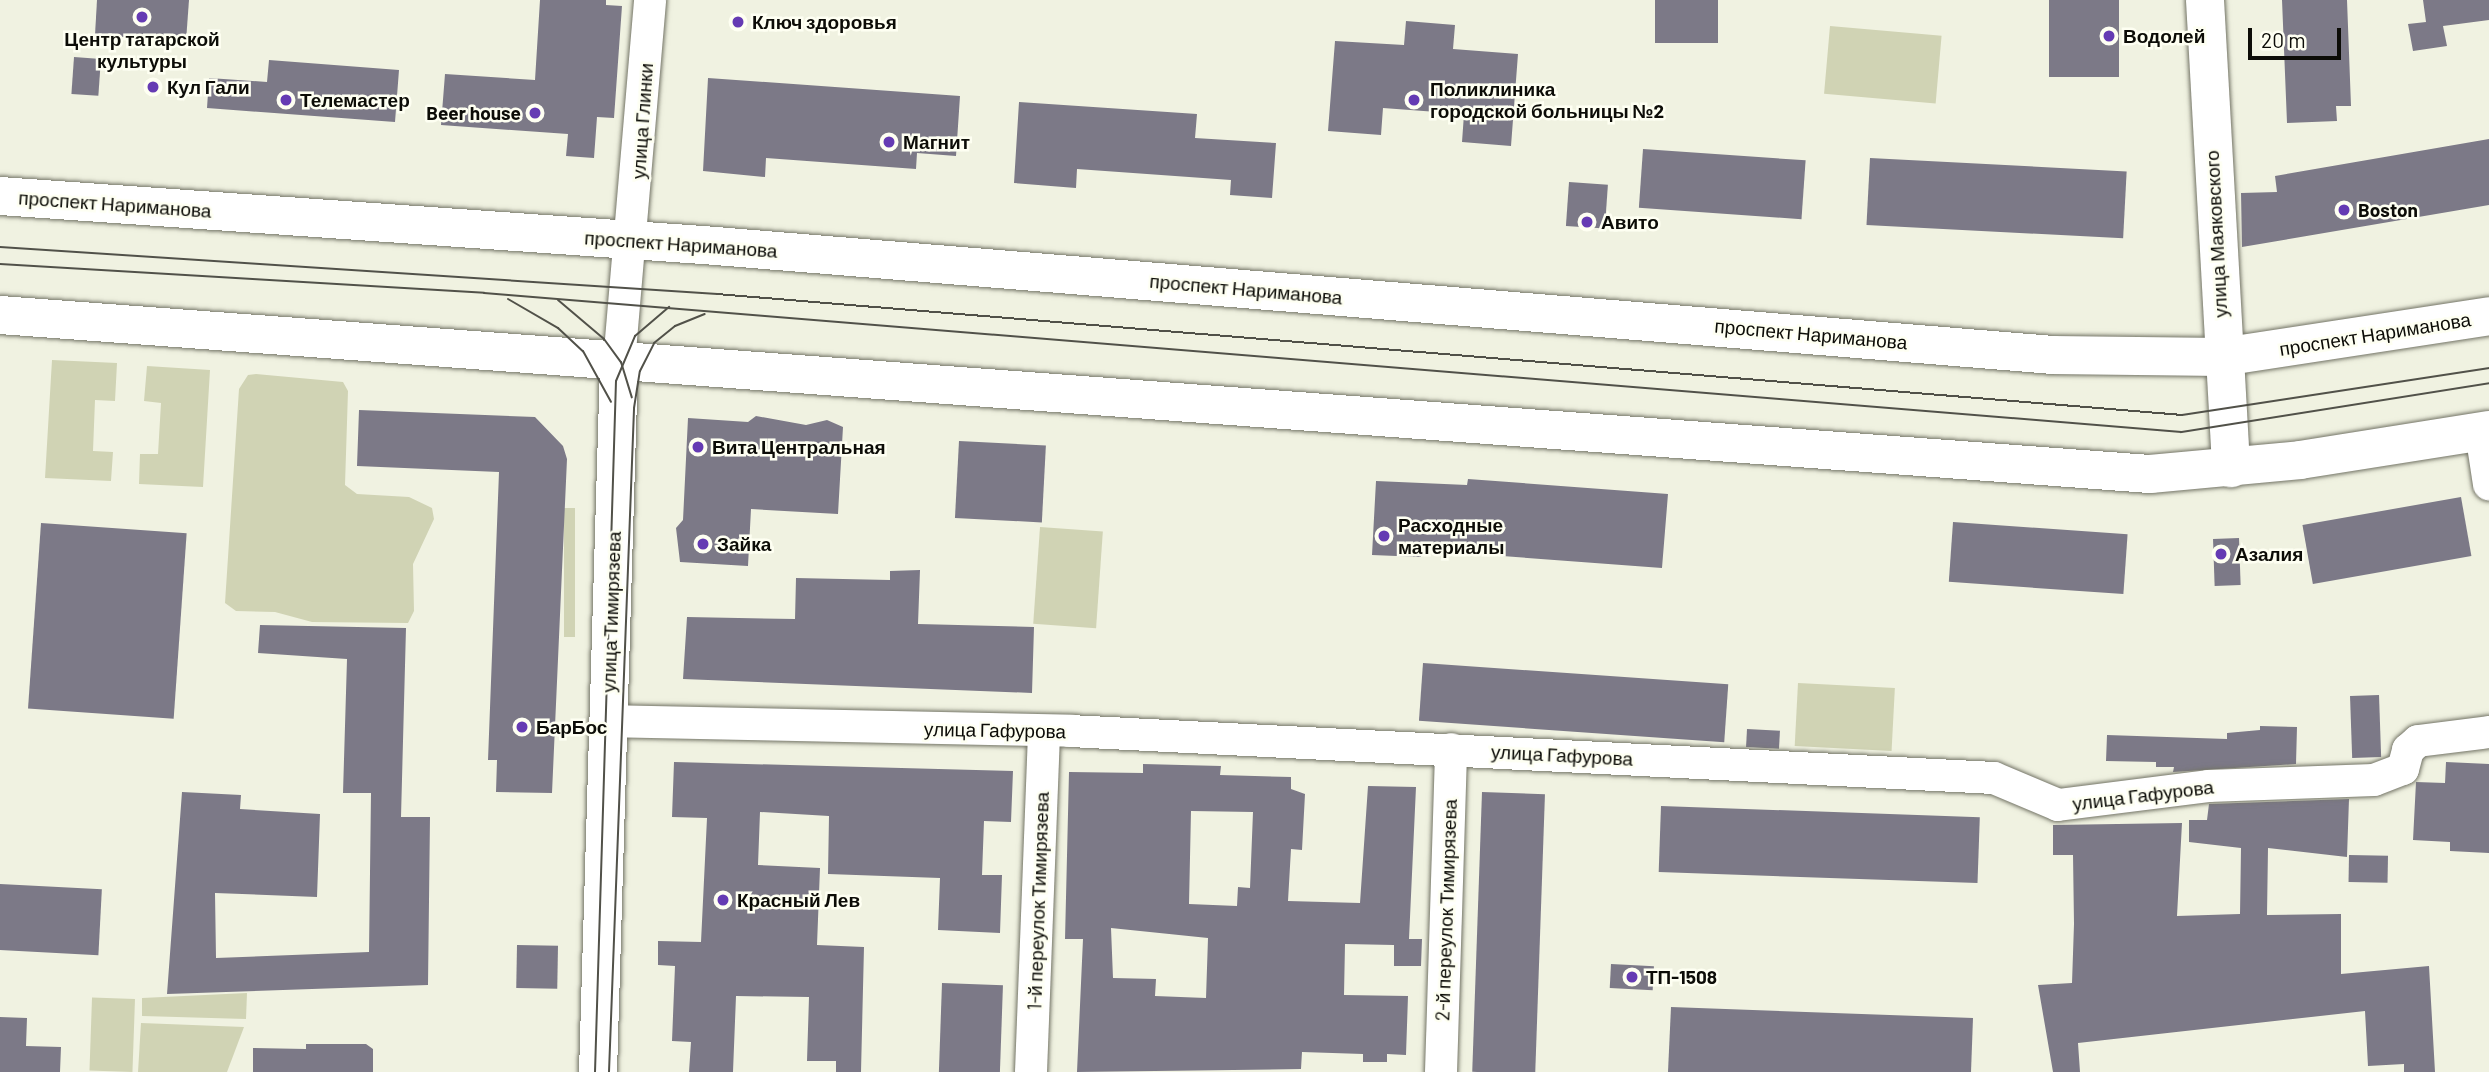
<!DOCTYPE html>
<meta charset="utf-8">
<style>
body{margin:0}
#map{position:relative;width:2489px;height:1072px;overflow:hidden;background:#f0f2e1;font-family:Barlow,sans-serif}
div>[style]{position:absolute}
[style*='--x']{left:calc(var(--x)*1px);top:calc(var(--y)*1px);width:calc(var(--w)*1px);rotate:calc(var(--a)*1deg)}
.green>*{inset:0;background:#d0d3b4;transform-origin:0 0}
.building>*{inset:0;background:#7c7987;transform-origin:0 0}
.roads{filter:drop-shadow(0 0 2px #737466) drop-shadow(0 0 2px #737466)}
.street>*{height:32px;margin:-16px;padding:0 16px;transform-origin:16px;border-radius:16px;background:#fff}
.secondary>*{height:38px;margin:-19px;padding:0 19px;transform-origin:19px;border-radius:19px;background:#fff}
.primary>*{height:38px;margin:-19px;padding:0 19px;transform-origin:19px;border-radius:19px;background:#fff}
.tram>*{height:2px;margin:-1px;padding:0 1px;transform-origin:1px;border-radius:1px;background:#515149}
.dots>*{width:19px;height:19px;translate:-50% -50%;box-sizing:border-box;border:4px solid #fefff2;border-radius:50%}
span{translate:-50% -50%;white-space:nowrap;text-align:center;line-height:1.15;-webkit-text-stroke:5px #fefff2;paint-order:stroke}
.poi-label{font-size:19px;color:#0c0c07;font-weight:700}
.left{translate:0 -50%;text-align:left}
.right{translate:-100% -50%;text-align:right}
.street-label{font-size:19px;color:#0c0c07}
.scale{position:absolute;left:2248px;top:28px;width:93px;height:32px;box-sizing:border-box;border:4px solid #0c0c07;border-top:0;padding-left:9px;font-size:21px;line-height:24px;white-space:nowrap;color:#0c0c07;-webkit-text-stroke:5px #fefff2;paint-order:stroke}
</style>
<div id="map">
<div class="green">
<div style="left:1830px;top:26px;width:112px;height:68px;rotate:5deg"></div>
<div style="clip-path:polygon(52px 360px,117px 363px,115px 401px,95px 400px,93px 451px,113px 452px,111px 481px,45px 478px)"></div>
<div style="clip-path:polygon(147px 366px,210px 370px,203px 487px,139px 484px,140px 454px,158px 454px,161px 403px,144px 401px)"></div>
<div style="clip-path:polygon(256px 374px,343px 382px,348px 391px,345px 485px,357px 494px,409px 497px,432px 508px,434px 519px,413px 564px,414px 611px,408px 623px,312px 622px,275px 612px,236px 611px,225px 603px,239px 389px,248px 375px)"></div>
<div style="left:564px;top:508px;width:11px;height:129px"></div>
<div style="left:1040px;top:527px;width:63px;height:97px;rotate:4deg"></div>
<div style="left:1798px;top:683px;width:97px;height:63px;rotate:3deg"></div>
<div style="clip-path:polygon(247px 993px,246px 1019px,142px 1016px,142px 998px)"></div>
<div style="left:135px;top:999px;width:73px;height:43px;rotate:92deg"></div>
<div style="clip-path:polygon(141px 1023px,244px 1027px,227px 1072px,138px 1072px)"></div>
</div>
<div class="building">
<div style="clip-path:polygon(97px 0,189px 0,186px 41px,95px 35px)"></div>
<div style="clip-path:polygon(540px 0,606px 0,606px 5px,622px 6px,614px 118px,597px 117px,594px 158px,566px 156px,568px 134px,441px 125px,445px 74px,535px 80px)"></div>
<div style="left:1655px;top:0;width:63px;height:43px"></div>
<div style="left:2049px;top:0;width:70px;height:77px"></div>
<div style="clip-path:polygon(2282px 0,2347px 0,2351px 106px,2336px 106px,2337px 121px,2287px 123px)"></div>
<div style="clip-path:polygon(2423px 0,2489px 0,2489px 20px,2443px 26px,2447px 46px,2413px 51px,2408px 24px,2426px 22px)"></div>
<div style="clip-path:polygon(1406px 21px,1455px 25px,1453px 49px,1518px 54px,1511px 146px,1462px 142px,1464px 114px,1383px 108px,1381px 135px,1328px 131px,1335px 41px,1404px 45px)"></div>
<div style="left:74px;top:57px;width:27px;height:37px;rotate:4deg"></div>
<div style="clip-path:polygon(269px 60px,399px 70px,395px 122px,207px 108px,209px 78px,267px 82px)"></div>
<div style="clip-path:polygon(708px 78px,960px 96px,956px 156px,917px 153px,916px 169px,766px 158px,765px 177px,703px 171px)"></div>
<div style="clip-path:polygon(1019px 102px,1197px 114px,1195px 138px,1276px 143px,1272px 198px,1230px 195px,1231px 180px,1077px 169px,1076px 188px,1014px 183px)"></div>
<div style="clip-path:polygon(2489px 139px,2489px 205px,2242px 247px,2241px 193px,2277px 192px,2275px 176px)"></div>
<div style="left:1643px;top:149px;width:163px;height:59px;rotate:4deg"></div>
<div style="left:1870px;top:158px;width:257px;height:67px;rotate:3deg"></div>
<div style="left:1569px;top:182px;width:39px;height:44px;rotate:4deg"></div>
<div style="clip-path:polygon(359px 410px,535px 417px,563px 446px,567px 459px,552px 793px,496px 792px,497px 760px,488px 760px,499px 472px,357px 466px)"></div>
<div style="clip-path:polygon(756px 416px,806px 425px,827px 420px,843px 427px,838px 514px,751px 509px,748px 566px,680px 562px,676px 528px,683px 520px,688px 418px,748px 422px)"></div>
<div style="left:959px;top:441px;width:87px;height:77px;rotate:3deg"></div>
<div style="clip-path:polygon(1468px 479px,1668px 494px,1662px 568px,1421px 550px,1421px 557px,1372px 555px,1376px 481px,1467px 485px)"></div>
<div style="left:2461px;top:497px;width:60px;height:161px;rotate:80deg"></div>
<div style="left:1953px;top:522px;width:175px;height:60px;rotate:4deg"></div>
<div style="left:41px;top:523px;width:146px;height:186px;rotate:4deg"></div>
<div style="left:2239px;top:538px;width:47px;height:26px;rotate:88deg"></div>
<div style="clip-path:polygon(920px 570px,918px 624px,1034px 627px,1032px 693px,683px 679px,687px 617px,795px 619px,796px 578px,890px 580px,890px 571px)"></div>
<div style="clip-path:polygon(260px 625px,406px 628px,401px 817px,430px 817px,428px 985px,167px 994px,182px 792px,241px 795px,240px 809px,320px 814px,317px 897px,215px 893px,216px 958px,369px 952px,371px 793px,343px 793px,347px 659px,258px 653px)"></div>
<div style="left:1423px;top:663px;width:306px;height:58px;rotate:4deg"></div>
<div style="left:2379px;top:695px;width:62px;height:29px;rotate:88deg"></div>
<div style="clip-path:polygon(2260px 726px,2297px 727px,2296px 764px,2173px 772px,2174px 767px,2156px 767px,2156px 762px,2106px 761px,2107px 735px,2227px 739px,2227px 733px,2260px 730px)"></div>
<div style="left:1747px;top:729px;width:33px;height:18px;rotate:3deg"></div>
<div style="clip-path:polygon(674px 762px,1013px 771px,1011px 822px,984px 821px,982px 875px,1002px 875px,1000px 933px,938px 930px,940px 878px,828px 874px,829px 816px,760px 812px,758px 865px,820px 868px,817px 945px,864px 947px,861px 1072px,836px 1072px,836px 1061px,807px 1061px,809px 997px,736px 996px,733px 1072px,689px 1072px,691px 1042px,672px 1041px,675px 966px,658px 965px,658px 941px,701px 942px,707px 818px,672px 817px)"></div>
<div style="clip-path:polygon(2446px 762px,2489px 764px,2489px 853px,2450px 851px,2450px 842px,2413px 840px,2416px 782px,2445px 783px)"></div>
<div style="clip-path:polygon(evenodd,1143px 764px,1221px 766px,1220px 775px,1291px 777px,1291px 789px,1305px 794px,1302px 850px,1291px 849px,1288px 901px,1360px 903px,1368px 786px,1416px 787px,1409px 939px,1422px 939px,1421px 966px,1394px 966px,1394px 945px,1345px 944px,1344px 995px,1408px 996px,1406px 1055px,1387px 1054px,1387px 1062px,1363px 1062px,1363px 1054px,1302px 1052px,1301px 1069px,1077px 1072px,1083px 939px,1065px 939px,1069px 772px,1143px 773px,1143px 764px,1191px 811px,1253px 812px,1250px 888px,1238px 887px,1237px 906px,1189px 904px,1191px 811px,1143px 764px,1111px 928px,1208px 938px,1206px 998px,1155px 996px,1156px 979px,1113px 978px,1111px 928px)"></div>
<div style="left:1482px;top:792px;width:63px;height:280px;rotate:2deg"></div>
<div style="clip-path:polygon(2349px 799px,2347px 857px,2268px 848px,2267px 915px,2341px 914px,2341px 974px,2429px 966px,2435px 1072px,2404px 1072px,2404px 1064px,2368px 1066px,2365px 1011px,2078px 1043px,2080px 1072px,2053px 1072px,2038px 985px,2072px 983px,2074px 924px,2073px 855px,2053px 855px,2053px 825px,2182px 823px,2177px 916px,2240px 914px,2241px 848px,2189px 842px,2189px 820px,2207px 820px,2209px 804px)"></div>
<div style="left:1661px;top:806px;width:319px;height:66px;rotate:2deg"></div>
<div style="left:2349px;top:855px;width:39px;height:27px;rotate:1deg"></div>
<div style="left:0;top:884px;width:102px;height:66px;rotate:3deg"></div>
<div style="left:517px;top:945px;width:41px;height:43px;rotate:1deg"></div>
<div style="left:1611px;top:964px;width:43px;height:24px;rotate:3deg"></div>
<div style="left:942px;top:983px;width:61px;height:89px;rotate:2deg"></div>
<div style="clip-path:polygon(1671px 1007px,1973px 1018px,1971px 1072px,1668px 1072px)"></div>
<div style="clip-path:polygon(0 1017px,27px 1018px,26px 1046px,61px 1047px,60px 1072px,0 1072px)"></div>
<div style="clip-path:polygon(306px 1044px,366px 1044px,373px 1049px,373px 1072px,253px 1072px,253px 1048px,306px 1049px)"></div>
</div>
<div class="roads">
<div class="street">
<div style="--x:619;--y:363;--w:364;--a:-85.1"></div>
<div style="--x:2481;--y:432;--w:53;--a:81.3"></div>
<div style="--x:607;--y:721;--w:463;--a:1.2"></div>
<div style="--x:1070;--y:731;--w:925;--a:2.91"></div>
<div style="--x:1994;--y:778;--w:69;--a:22.9"></div>
<div style="--x:2058;--y:805;--w:151;--a:-7.2"></div>
<div style="--x:2208;--y:786;--w:166;--a:-2.1"></div>
<div style="--x:2374;--y:780;--w:31;--a:-21"></div>
<div style="--x:2403;--y:769;--w:20;--a:-75"></div>
<div style="--x:2408;--y:750;--w:13;--a:-42"></div>
<div style="--x:2418;--y:741;--w:72;--a:-7.2"></div>
<div style="--x:1031;--y:1072;--w:341;--a:-87.8"></div>
<div style="--x:1441;--y:1072;--w:323;--a:-88.2"></div>
</div>
<div class="secondary">
<div style="--x:2205;--y:0;--w:469;--a:86.8"></div>
<div style="--x:598;--y:1072;--w:709;--a:-88.3"></div>
</div>
<div class="primary">
<div style="--x:0;--y:196;--w:718;--a:3.99"></div>
<div style="--x:716;--y:246;--w:1340;--a:4.66"></div>
<div style="--x:2052;--y:355;--w:170;--a:0.7"></div>
<div style="--x:2222;--y:357;--w:270;--a:-8.7"></div>
<div style="--x:0;--y:315;--w:2156;--a:4.23"></div>
<div style="--x:2150;--y:474;--w:151;--a:-5.3"></div>
<div style="--x:2300;--y:460;--w:191;--a:-9"></div>
</div>
</div>
<div class="tram">
<div style="--x:0;--y:247;--w:719;--a:3.75"></div>
<div style="--x:717;--y:294;--w:1470;--a:4.72"></div>
<div style="--x:2182;--y:415;--w:311;--a:-8.7"></div>
<div style="--x:0;--y:264;--w:485;--a:3.4"></div>
<div style="--x:484;--y:293;--w:1703;--a:4.68"></div>
<div style="--x:2181;--y:432;--w:312;--a:-9"></div>
<div style="--x:508;--y:299;--w:58;--a:30.1"></div>
<div style="--x:558;--y:328;--w:34;--a:43"></div>
<div style="--x:583;--y:351;--w:58;--a:61.2"></div>
<div style="--x:558;--y:300;--w:60;--a:40.3"></div>
<div style="--x:604;--y:339;--w:29;--a:54"></div>
<div style="--x:621;--y:362;--w:37;--a:73"></div>
<div style="--x:595;--y:1072;--w:691;--a:-88.26"></div>
<div style="--x:616;--y:381;--w:49;--a:-67.1"></div>
<div style="--x:635;--y:336;--w:45;--a:-40.5"></div>
<div style="--x:609;--y:1072;--w:664;--a:-87.84"></div>
<div style="--x:634;--y:408;--w:37;--a:-81"></div>
<div style="--x:640;--y:371;--w:31;--a:-63"></div>
<div style="--x:654;--y:343;--w:27;--a:-39"></div>
<div style="--x:675;--y:326;--w:32;--a:-22"></div>
</div>
<div class="dots">
<div style="left:142px;top:17px;background:#653bb3"></div>
<div style="left:738px;top:22px;background:#653bb3"></div>
<div style="left:2109px;top:36px;background:#653bb3"></div>
<div style="left:153px;top:87px;background:#653bb3"></div>
<div style="left:286px;top:100px;background:#653bb3"></div>
<div style="left:1414px;top:100px;background:#653bb3"></div>
<div style="left:535px;top:113px;background:#653bb3"></div>
<div style="left:889px;top:142px;background:#653bb3"></div>
<div style="left:2344px;top:210px;background:#653bb3"></div>
<div style="left:1587px;top:222px;background:#653bb3"></div>
<div style="left:698px;top:447px;background:#653bb3"></div>
<div style="left:1384px;top:536px;background:#653bb3"></div>
<div style="left:703px;top:544px;background:#653bb3"></div>
<div style="left:2221px;top:554px;background:#653bb3"></div>
<div style="left:522px;top:727px;background:#653bb3"></div>
<div style="left:723px;top:900px;background:#653bb3"></div>
<div style="left:1632px;top:977px;background:#653bb3"></div>
</div>
<div class="poi-label">
<span class="left" style="left:752px;top:22px">Ключ здоровья</span>
<span class="left" style="left:2123px;top:36px">Водолей</span>
<span style="left:142px;top:50px">Центр татарской<br>культуры</span>
<span class="left" style="left:167px;top:87px">Кул Гали</span>
<span class="left" style="left:1430px;top:100px">Поликлиника<br>городской больницы №2</span>
<span class="left" style="left:300px;top:100px">Телемастер</span>
<span class="right" style="left:521px;top:113px">Beer house</span>
<span class="left" style="left:903px;top:142px">Магнит</span>
<span class="left" style="left:2358px;top:210px">Boston</span>
<span class="left" style="left:1601px;top:222px">Авито</span>
<span class="left" style="left:712px;top:447px">Вита Центральная</span>
<span class="left" style="left:1398px;top:536px">Расходные<br>материалы</span>
<span class="left" style="left:717px;top:544px">Зайка</span>
<span class="left" style="left:2235px;top:554px">Азалия</span>
<span class="left" style="left:536px;top:727px">БарБос</span>
<span class="left" style="left:737px;top:900px">Красный Лев</span>
<span class="left" style="left:1646px;top:977px">ТП-1508</span>
</div>
<div class="street-label">
<span style="left:642px;top:121px;rotate:-86deg">улица Глинки</span>
<span style="left:115px;top:204px;rotate:4deg">проспект Нариманова</span>
<span style="left:2216px;top:234px;rotate:-93deg">улица Маяковского</span>
<span style="left:681px;top:244px;rotate:4deg">проспект Нариманова</span>
<span style="left:1246px;top:289px;rotate:5deg">проспект Нариманова</span>
<span style="left:1811px;top:334px;rotate:5deg">проспект Нариманова</span>
<span style="left:2375px;top:334px;rotate:-9deg">проспект Нариманова</span>
<span style="left:611px;top:612px;rotate:-88deg">улица Тимирязева</span>
<span style="left:995px;top:730px;rotate:1deg">улица Гафурова</span>
<span style="left:1562px;top:755px;rotate:3deg">улица Гафурова</span>
<span style="left:2143px;top:795px;rotate:-7deg">улица Гафурова</span>
<span style="left:1038px;top:901px;rotate:-88deg">1-й переулок Тимирязева</span>
<span style="left:1446px;top:910px;rotate:-88deg">2-й переулок Тимирязева</span>
</div>
<div class="scale">20 m</div>
</div>
